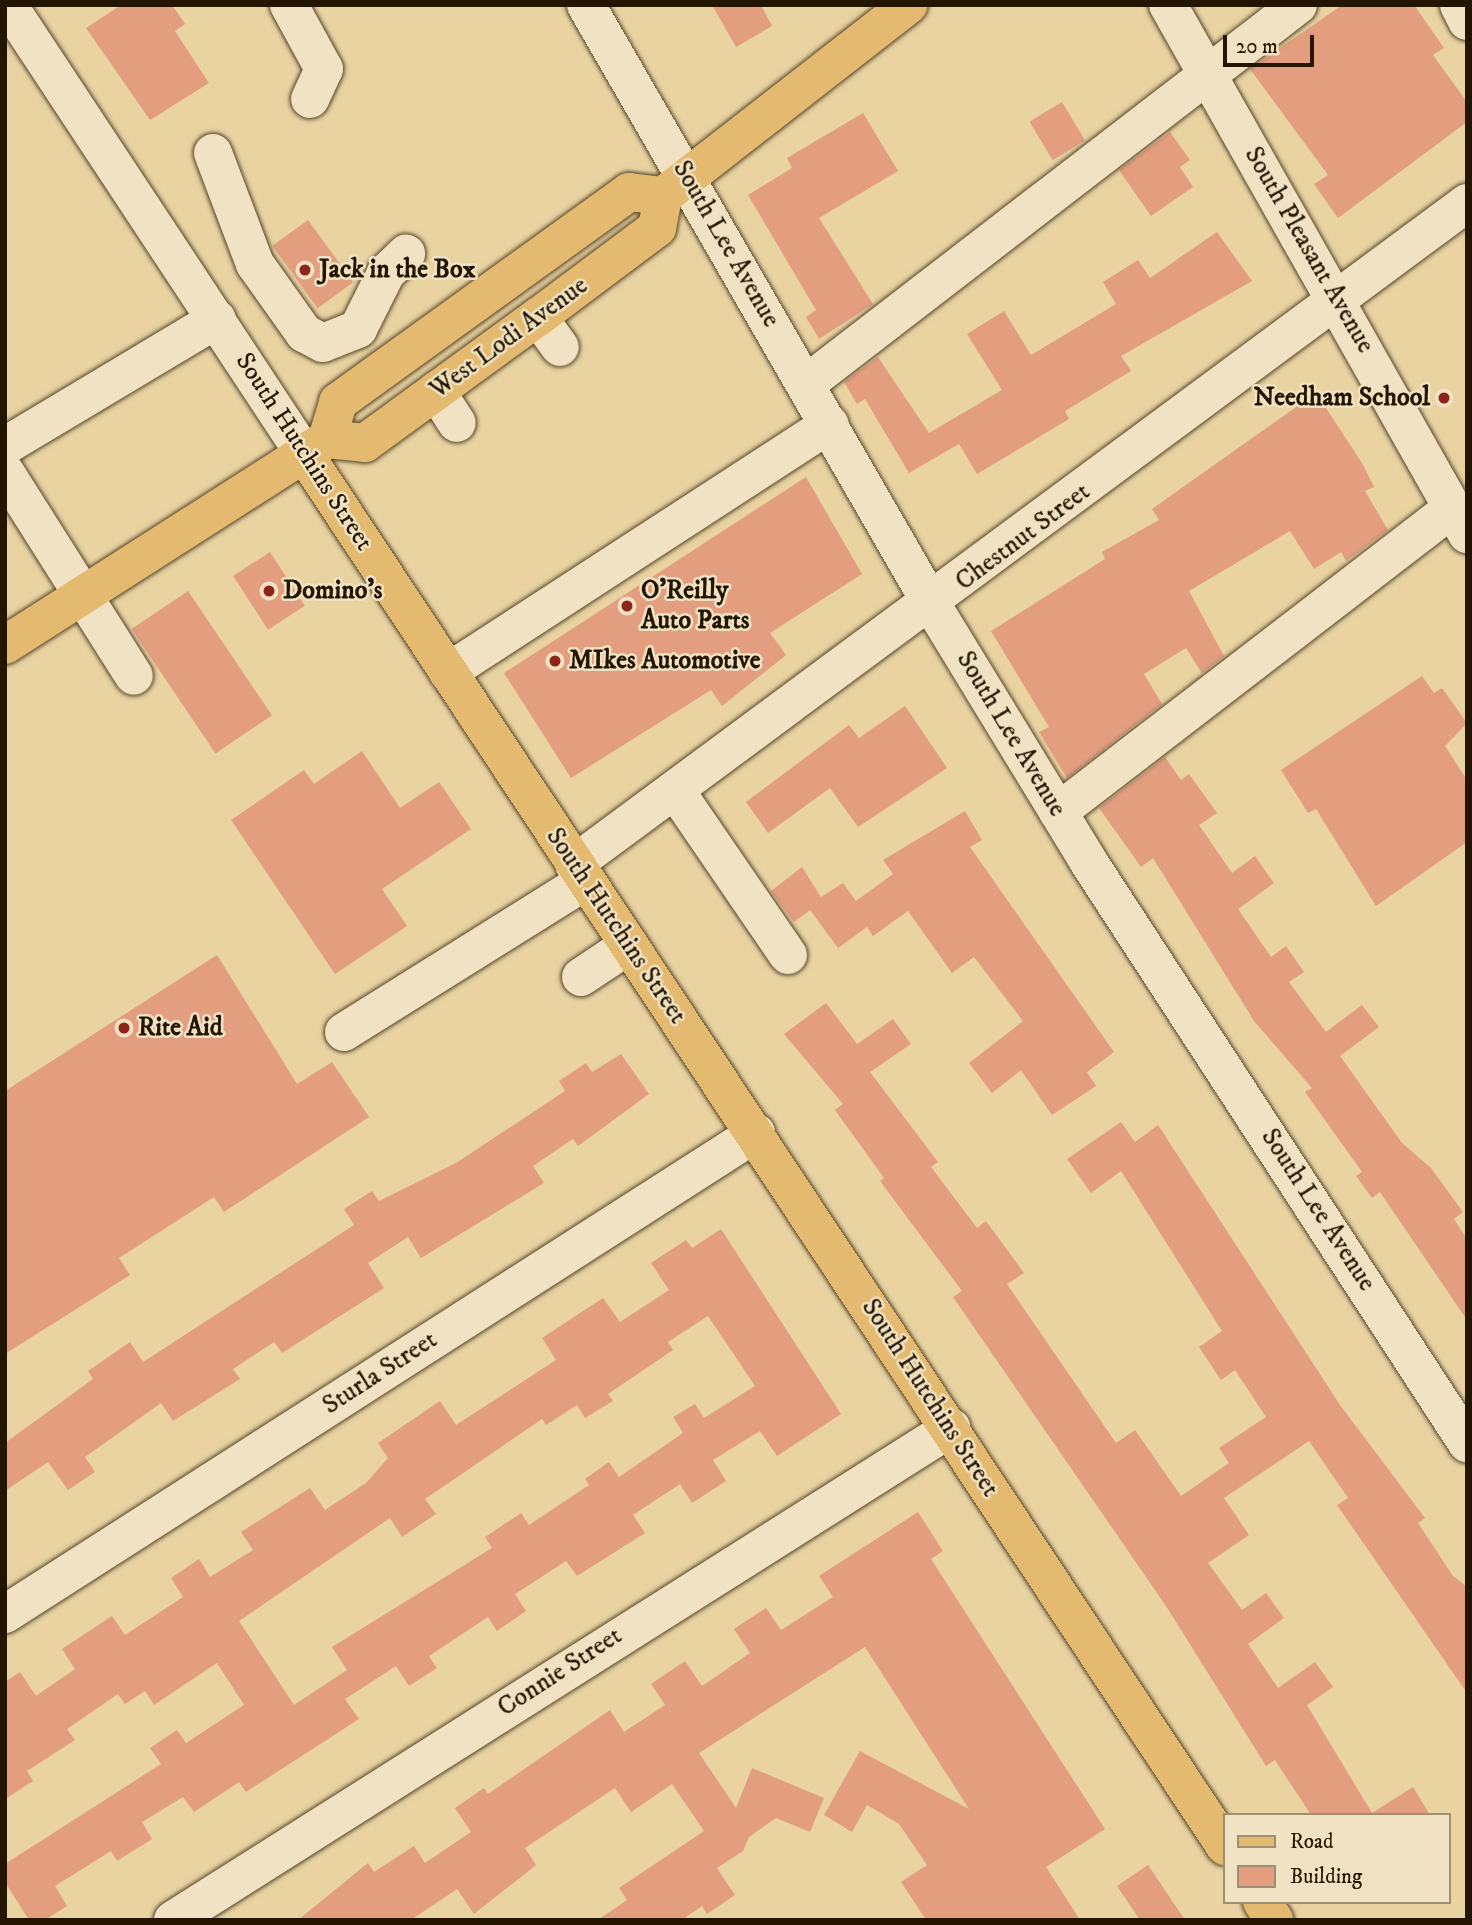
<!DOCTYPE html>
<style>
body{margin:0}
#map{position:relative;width:1472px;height:1925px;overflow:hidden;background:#e8d3a1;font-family:"IM FELL DW Pica",serif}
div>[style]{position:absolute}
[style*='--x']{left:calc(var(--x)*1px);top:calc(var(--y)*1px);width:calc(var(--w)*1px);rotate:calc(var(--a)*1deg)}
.building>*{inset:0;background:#e39e80;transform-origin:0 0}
.roads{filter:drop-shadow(0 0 2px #554429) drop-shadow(0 0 2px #554429)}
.minor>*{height:38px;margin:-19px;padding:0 19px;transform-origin:19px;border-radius:19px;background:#f0e2c2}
.major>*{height:38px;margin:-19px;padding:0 19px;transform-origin:19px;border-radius:19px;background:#e4ba70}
.dots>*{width:19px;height:19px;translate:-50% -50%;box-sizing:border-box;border:4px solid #f0e2c2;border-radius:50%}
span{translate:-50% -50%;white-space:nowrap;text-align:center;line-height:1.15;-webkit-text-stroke:5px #f0e2c2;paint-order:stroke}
.street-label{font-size:26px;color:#241501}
.poi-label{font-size:26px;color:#241501;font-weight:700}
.left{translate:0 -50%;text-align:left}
.right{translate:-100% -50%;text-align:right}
.frame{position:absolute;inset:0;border:7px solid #241501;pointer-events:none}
.legend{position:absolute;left:1223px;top:1813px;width:228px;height:91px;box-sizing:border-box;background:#f0e2c2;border:2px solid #9e9075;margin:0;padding:9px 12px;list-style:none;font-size:21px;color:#241501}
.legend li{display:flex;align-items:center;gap:14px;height:35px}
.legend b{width:35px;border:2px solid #9e9075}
.scale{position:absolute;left:1223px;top:35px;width:91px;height:32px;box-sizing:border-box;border:4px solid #241501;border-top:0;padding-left:9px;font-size:21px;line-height:24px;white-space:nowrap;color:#241501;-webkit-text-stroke:5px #f0e2c2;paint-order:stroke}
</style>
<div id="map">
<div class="building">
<div style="clip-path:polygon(121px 5px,172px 5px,185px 24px,175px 31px,209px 83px,150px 120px,86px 28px)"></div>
<div style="clip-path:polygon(712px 5px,761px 5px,772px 26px,736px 47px)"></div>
<div style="clip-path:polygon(1342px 5px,1414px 5px,1444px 48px,1433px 55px,1467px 102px,1467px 122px,1338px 218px,1314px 184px,1328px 175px,1250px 69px)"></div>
<div style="left:1062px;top:102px;width:45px;height:38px;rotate:59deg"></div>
<div style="clip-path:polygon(863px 113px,898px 171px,819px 218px,873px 304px,819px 339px,806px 317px,816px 310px,748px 195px,792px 168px,787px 158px)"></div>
<div style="clip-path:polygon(1170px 132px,1190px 160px,1180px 167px,1193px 187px,1151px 216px,1119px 170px)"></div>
<div style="left:308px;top:220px;width:77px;height:44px;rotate:54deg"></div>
<div style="clip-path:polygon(1217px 232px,1252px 281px,1121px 356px,1131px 371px,1065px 411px,1069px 419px,977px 474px,959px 444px,909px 473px,865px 399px,857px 404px,844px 382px,878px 357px,929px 433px,1002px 390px,967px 334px,1004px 311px,1031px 355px,1116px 304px,1103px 282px,1138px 260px,1150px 278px)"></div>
<div style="clip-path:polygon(1316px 393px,1362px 463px,1374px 487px,1365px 491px,1388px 530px,1346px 561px,1341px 552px,1314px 569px,1290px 531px,1189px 591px,1224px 656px,1202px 673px,1186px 648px,1144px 674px,1162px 704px,1067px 778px,1039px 732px,1049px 727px,991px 631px,1105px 559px,1102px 552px,1159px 520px,1152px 509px)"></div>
<div style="clip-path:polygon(806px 477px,862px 574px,770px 633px,786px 655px,722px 706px,711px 690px,571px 778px,504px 673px)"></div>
<div style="left:270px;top:552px;width:64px;height:44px;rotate:57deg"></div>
<div style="left:188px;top:591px;width:150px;height:68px;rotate:56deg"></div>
<div style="clip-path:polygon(1422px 676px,1434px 693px,1442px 688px,1467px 723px,1445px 746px,1467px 780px,1467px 842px,1376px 906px,1316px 809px,1308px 813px,1281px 770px)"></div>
<div style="clip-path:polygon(905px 706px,947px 768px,858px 827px,830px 788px,768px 833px,746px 802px,849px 725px,859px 738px)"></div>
<div style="clip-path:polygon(362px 751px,400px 808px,439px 782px,471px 829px,382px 889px,407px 926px,335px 974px,231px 820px,304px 770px,314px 784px)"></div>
<div style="clip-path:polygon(1165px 757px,1181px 780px,1189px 774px,1217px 813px,1199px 825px,1232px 873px,1255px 856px,1274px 883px,1238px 909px,1271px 957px,1286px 946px,1304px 972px,1289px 982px,1326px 1032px,1362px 1005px,1379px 1027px,1340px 1056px,1402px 1143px,1431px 1168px,1463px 1212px,1454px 1219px,1467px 1239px,1467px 1320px,1380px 1192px,1372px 1198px,1356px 1176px,1362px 1172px,1305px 1092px,1312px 1088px,1254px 1021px,1153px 858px,1141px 867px,1099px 808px)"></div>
<div style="clip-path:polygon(965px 811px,982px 840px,970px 847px,1114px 1052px,1087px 1072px,1096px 1086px,1052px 1115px,1021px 1070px,992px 1093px,969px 1063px,1023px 1021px,974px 957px,952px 973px,908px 911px,873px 936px,867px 927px,838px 948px,810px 910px,794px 922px,771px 891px,802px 867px,821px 897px,843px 883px,856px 901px,893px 874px,883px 860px)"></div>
<div style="clip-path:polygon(217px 955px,297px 1084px,332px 1062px,369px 1117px,224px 1212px,214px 1197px,119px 1258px,130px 1275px,5px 1354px,5px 1091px)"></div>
<div style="clip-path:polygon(826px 1003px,857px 1044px,893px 1019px,911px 1044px,870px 1072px,938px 1162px,931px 1167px,977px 1228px,986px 1221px,1024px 1273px,1007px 1284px,1116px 1443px,1135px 1430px,1181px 1496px,1229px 1463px,1219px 1448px,1266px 1417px,1235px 1370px,1221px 1380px,1199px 1347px,1222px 1331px,1121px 1171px,1091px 1193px,1067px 1159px,1121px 1122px,1135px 1142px,1158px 1125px,1340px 1405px,1425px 1518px,1418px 1523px,1453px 1576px,1467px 1587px,1467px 1693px,1337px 1505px,1348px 1498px,1309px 1441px,1224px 1498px,1249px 1535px,1208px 1563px,1242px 1610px,1266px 1593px,1284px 1618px,1248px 1644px,1278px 1688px,1315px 1662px,1333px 1687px,1307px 1705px,1372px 1813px,1413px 1787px,1430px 1815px,1311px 1815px,1275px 1760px,1266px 1766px,1166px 1606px,953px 1297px,962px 1291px,880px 1181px,884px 1178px,835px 1110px,843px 1104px,784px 1034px)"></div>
<div style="clip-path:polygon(621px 1054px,649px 1094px,578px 1146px,573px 1139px,533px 1166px,544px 1183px,421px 1258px,408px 1237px,368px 1263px,384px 1288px,282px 1353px,274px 1342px,233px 1369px,240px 1379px,173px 1421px,161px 1403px,85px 1457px,95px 1472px,68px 1490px,48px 1462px,5px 1491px,5px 1443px,93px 1379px,88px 1371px,130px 1342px,143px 1362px,354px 1225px,344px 1209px,372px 1191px,379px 1201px,456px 1163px,565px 1091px,559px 1081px,586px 1063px,592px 1072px)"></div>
<div style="clip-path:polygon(evenodd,721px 1229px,841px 1414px,777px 1456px,760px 1431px,713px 1460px,726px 1481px,692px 1503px,680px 1484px,633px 1515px,645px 1533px,577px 1576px,566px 1561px,515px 1594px,526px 1611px,497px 1631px,488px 1617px,429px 1656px,437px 1668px,409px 1686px,396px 1666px,345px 1699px,359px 1719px,246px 1792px,239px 1782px,194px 1812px,183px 1797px,142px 1822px,152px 1839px,117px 1861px,111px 1851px,55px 1886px,67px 1906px,45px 1920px,29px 1920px,5px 1882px,5px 1864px,161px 1764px,150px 1748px,177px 1730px,186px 1743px,244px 1705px,217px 1663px,154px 1705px,145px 1691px,125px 1704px,118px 1694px,67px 1729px,75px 1740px,27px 1771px,33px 1781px,5px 1799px,5px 1682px,20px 1672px,36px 1696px,75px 1669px,62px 1649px,112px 1616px,125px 1635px,183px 1597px,171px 1578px,199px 1559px,210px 1577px,253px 1550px,241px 1532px,310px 1488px,325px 1510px,366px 1483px,388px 1458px,378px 1443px,440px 1401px,456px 1425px,556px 1360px,542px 1338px,603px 1298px,620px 1322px,669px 1290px,651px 1263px,686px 1240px,692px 1248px,721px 1229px,708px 1316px,755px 1386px,704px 1418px,695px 1404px,673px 1417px,683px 1433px,619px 1477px,609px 1462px,585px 1479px,589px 1485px,529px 1525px,521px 1513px,485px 1537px,492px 1548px,332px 1647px,347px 1670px,294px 1705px,239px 1621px,390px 1518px,402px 1537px,436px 1514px,425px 1499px,542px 1419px,546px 1425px,577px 1405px,585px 1418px,613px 1401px,608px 1394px,673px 1350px,668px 1342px,708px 1316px)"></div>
<div style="clip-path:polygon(918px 1512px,943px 1551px,931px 1559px,1105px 1829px,1046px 1867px,1080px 1920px,926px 1920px,901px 1882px,927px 1865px,899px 1824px,867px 1805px,852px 1832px,824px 1815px,860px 1751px,969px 1809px,865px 1647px,699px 1753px,736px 1808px,752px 1768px,824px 1798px,810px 1832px,776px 1818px,749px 1837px,743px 1851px,717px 1868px,735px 1895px,707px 1914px,702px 1906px,682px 1920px,598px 1920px,627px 1900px,619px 1888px,704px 1831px,672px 1784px,631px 1812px,615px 1788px,525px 1848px,536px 1865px,474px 1914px,457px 1889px,411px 1920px,298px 1920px,368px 1863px,374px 1872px,414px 1846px,425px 1863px,471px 1832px,455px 1808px,484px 1788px,488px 1794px,610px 1710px,624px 1732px,665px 1705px,651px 1684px,685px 1661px,702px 1686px,750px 1653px,734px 1629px,766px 1608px,781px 1630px,833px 1597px,819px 1576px)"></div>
<div style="clip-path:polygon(1148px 1865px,1185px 1920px,1140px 1920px,1117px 1886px)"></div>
</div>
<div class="roads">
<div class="minor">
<div style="--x:8;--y:5;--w:539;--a:56.58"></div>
<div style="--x:289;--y:5;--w:73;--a:61.3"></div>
<div style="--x:324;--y:69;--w:33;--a:115"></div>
<div style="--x:586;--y:5;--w:693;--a:60.03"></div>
<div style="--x:932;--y:605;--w:300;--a:58.6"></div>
<div style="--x:1088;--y:861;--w:695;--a:56.93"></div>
<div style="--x:1168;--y:5;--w:608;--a:60.52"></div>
<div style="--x:1459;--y:5;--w:18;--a:63"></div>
<div style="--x:213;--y:153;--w:119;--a:69.3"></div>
<div style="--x:255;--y:264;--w:85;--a:54.6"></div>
<div style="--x:304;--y:333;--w:21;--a:28"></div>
<div style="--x:323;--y:343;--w:38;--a:-22"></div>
<div style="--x:358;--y:329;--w:63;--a:-63.4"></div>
<div style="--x:386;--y:273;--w:28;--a:-44"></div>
<div style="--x:538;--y:317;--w:37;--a:54"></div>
<div style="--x:806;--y:384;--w:621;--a:-37.61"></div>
<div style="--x:436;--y:391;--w:38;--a:57"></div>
<div style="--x:5;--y:446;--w:247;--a:-30.9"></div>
<div style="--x:5;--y:472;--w:241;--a:57.7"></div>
<div style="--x:448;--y:672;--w:455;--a:-33"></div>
<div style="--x:675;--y:790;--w:200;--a:55.6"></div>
<div style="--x:1058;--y:812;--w:498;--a:-37.6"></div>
<div style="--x:574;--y:864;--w:1111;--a:-36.51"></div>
<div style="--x:581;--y:977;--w:58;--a:-33.7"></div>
<div style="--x:344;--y:1032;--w:285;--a:-32"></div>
<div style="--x:5;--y:1614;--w:892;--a:-32.64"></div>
<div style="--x:173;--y:1920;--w:921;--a:-32.31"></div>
</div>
<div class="major">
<div style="--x:327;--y:439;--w:38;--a:6"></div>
<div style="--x:365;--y:443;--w:214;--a:-36.1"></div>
<div style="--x:538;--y:317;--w:149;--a:-36.8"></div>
<div style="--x:657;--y:228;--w:33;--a:-79"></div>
<div style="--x:305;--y:455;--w:1668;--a:56.52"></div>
<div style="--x:5;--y:645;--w:382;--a:-32.6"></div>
<div style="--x:327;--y:439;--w:39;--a:-73"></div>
<div style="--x:338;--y:402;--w:359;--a:-35.8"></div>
<div style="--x:629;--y:192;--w:34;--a:7"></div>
<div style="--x:663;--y:196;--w:311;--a:-37.9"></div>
<div style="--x:1262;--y:1902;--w:22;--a:56"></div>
</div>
</div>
<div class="dots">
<div style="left:305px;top:270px;background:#8f2418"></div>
<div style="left:1444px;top:398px;background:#8f2418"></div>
<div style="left:269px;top:591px;background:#8f2418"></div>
<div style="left:627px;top:606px;background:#8f2418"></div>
<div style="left:555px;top:661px;background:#8f2418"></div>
<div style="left:124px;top:1028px;background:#8f2418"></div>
</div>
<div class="street-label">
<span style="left:726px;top:244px;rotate:60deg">South Lee Avenue</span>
<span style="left:1309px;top:250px;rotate:60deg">South Pleasant Avenue</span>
<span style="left:509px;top:338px;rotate:-36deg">West Lodi Avenue</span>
<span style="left:304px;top:452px;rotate:57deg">South Hutchins Street</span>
<span style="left:1023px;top:537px;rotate:-37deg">Chestnut Street</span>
<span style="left:1011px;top:734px;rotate:59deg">South Lee Avenue</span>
<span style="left:616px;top:926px;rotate:56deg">South Hutchins Street</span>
<span style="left:1318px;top:1210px;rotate:57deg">South Lee Avenue</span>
<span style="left:380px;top:1373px;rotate:-33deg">Sturla Street</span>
<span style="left:930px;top:1398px;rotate:57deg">South Hutchins Street</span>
<span style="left:560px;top:1672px;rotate:-33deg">Connie Street</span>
</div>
<div class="poi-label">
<span class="left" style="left:319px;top:270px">Jack in the Box</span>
<span class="right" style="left:1430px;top:398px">Needham School</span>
<span class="left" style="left:283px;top:591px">Domino's</span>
<span class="left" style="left:641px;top:606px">O'Reilly<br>Auto Parts</span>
<span class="left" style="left:569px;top:661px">MIkes Automotive</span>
<span class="left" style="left:138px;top:1028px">Rite Aid</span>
</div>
<div class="frame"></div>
<ul class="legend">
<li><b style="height:9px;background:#e4ba70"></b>Road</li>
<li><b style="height:19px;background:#e39e80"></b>Building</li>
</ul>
<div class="scale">20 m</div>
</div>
